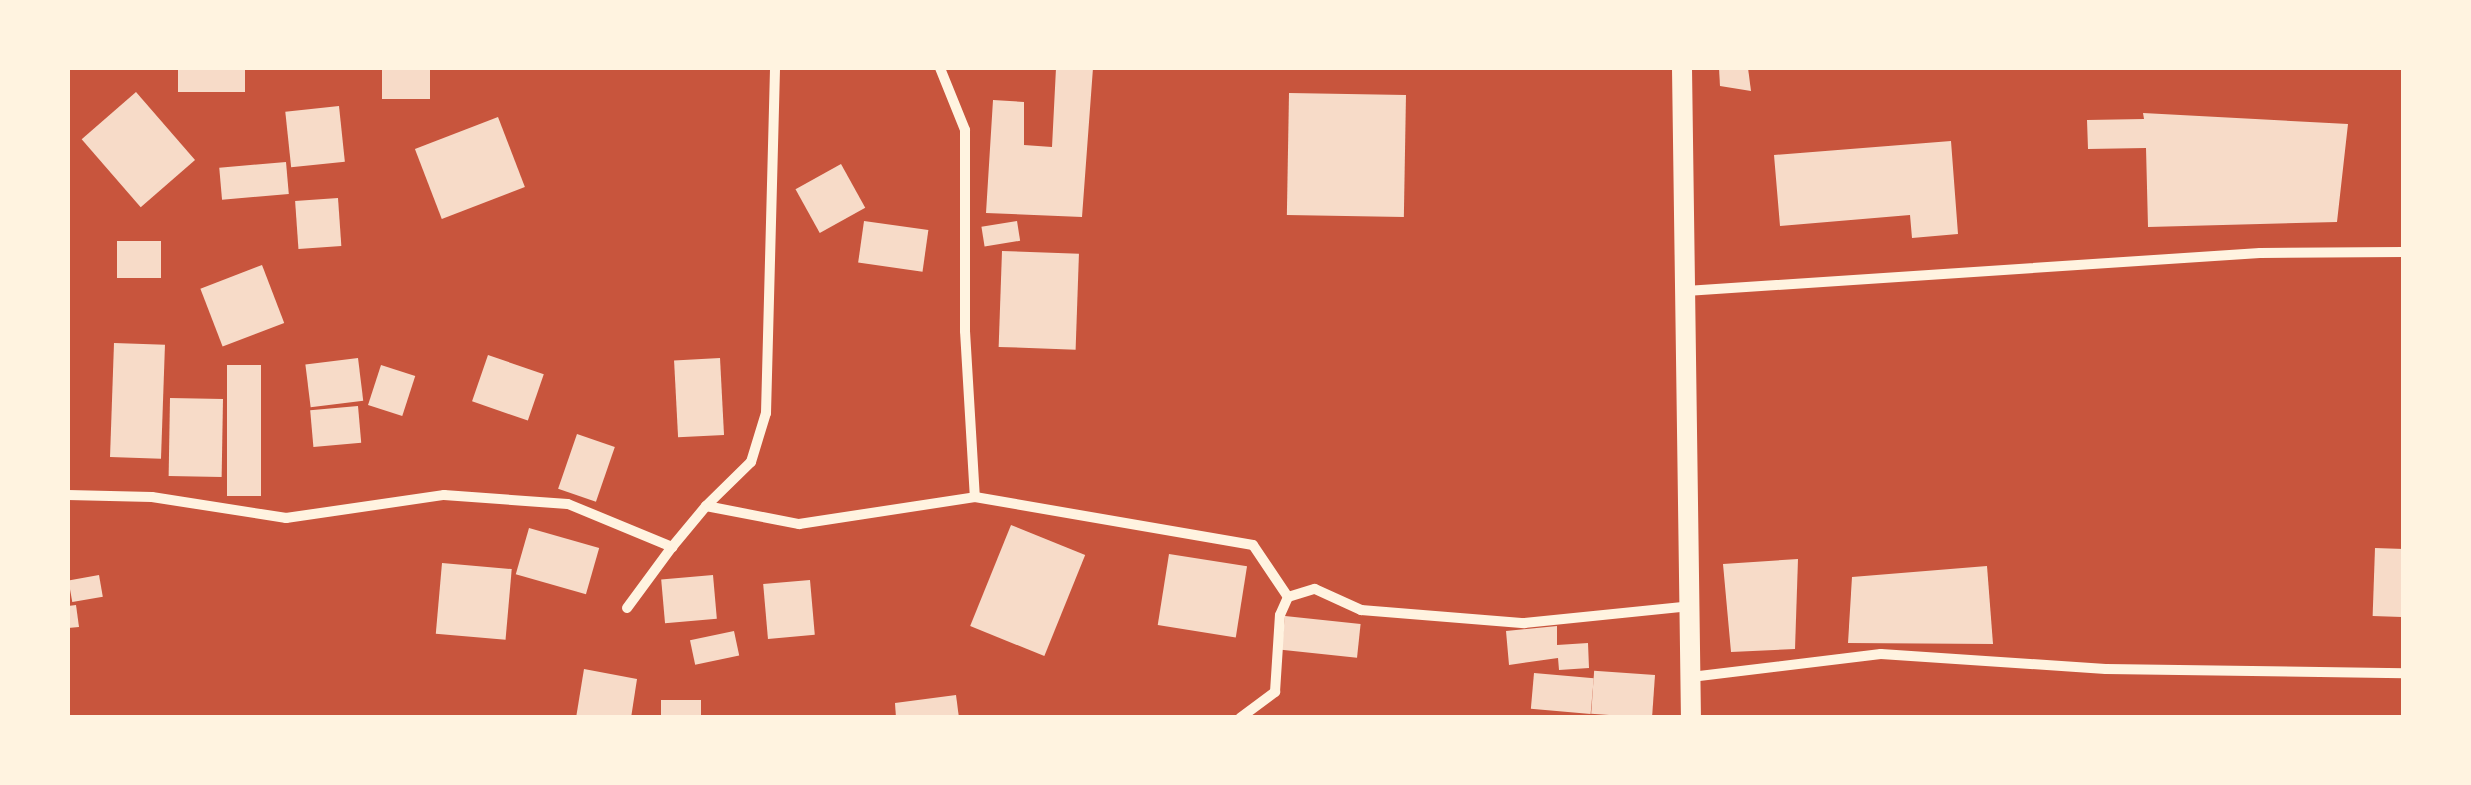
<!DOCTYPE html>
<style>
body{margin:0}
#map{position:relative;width:2471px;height:785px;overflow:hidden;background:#c8553d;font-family:Poppins,sans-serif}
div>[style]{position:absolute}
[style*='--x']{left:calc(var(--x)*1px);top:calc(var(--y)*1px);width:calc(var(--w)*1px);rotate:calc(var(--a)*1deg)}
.building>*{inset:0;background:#f7dbc8;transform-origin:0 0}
.minor>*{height:10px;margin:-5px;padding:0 5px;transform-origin:5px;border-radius:5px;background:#fff3e0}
.secondary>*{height:20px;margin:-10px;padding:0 10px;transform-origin:10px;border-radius:10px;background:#fff3e0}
span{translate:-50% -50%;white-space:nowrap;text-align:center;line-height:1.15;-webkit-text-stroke:9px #fff3e0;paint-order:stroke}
.frame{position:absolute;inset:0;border:70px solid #fff3e0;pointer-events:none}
</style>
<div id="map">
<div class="building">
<div style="left:178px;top:68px;width:67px;height:24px"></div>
<div style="left:382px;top:68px;width:48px;height:31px"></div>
<div style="clip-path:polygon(1056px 68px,1093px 68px,1082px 217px,986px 213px,993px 100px,1024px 102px,1024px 145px,1052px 147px)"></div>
<div style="clip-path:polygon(1719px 68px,1748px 68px,1751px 91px,1720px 86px)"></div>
<div style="left:136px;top:92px;width:90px;height:72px;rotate:49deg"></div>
<div style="left:1289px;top:93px;width:117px;height:122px;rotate:1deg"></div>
<div style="left:339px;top:106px;width:56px;height:54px;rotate:84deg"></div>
<div style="clip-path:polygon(2143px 113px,2348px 124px,2337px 222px,2148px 227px,2146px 148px,2088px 149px,2087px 120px,2144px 119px)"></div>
<div style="left:498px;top:117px;width:75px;height:89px;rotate:69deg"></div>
<div style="clip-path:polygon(1951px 141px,1958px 234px,1912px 238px,1910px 215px,1780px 226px,1774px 155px)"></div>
<div style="left:286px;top:162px;width:32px;height:67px;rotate:85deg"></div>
<div style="left:841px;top:164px;width:50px;height:52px;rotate:61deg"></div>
<div style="left:338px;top:198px;width:48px;height:43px;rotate:86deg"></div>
<div style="left:864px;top:221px;width:65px;height:42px;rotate:8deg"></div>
<div style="left:1017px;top:221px;width:20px;height:36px;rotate:81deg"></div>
<div style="left:117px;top:241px;width:44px;height:37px"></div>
<div style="left:1002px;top:251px;width:77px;height:96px;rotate:2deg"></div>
<div style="left:262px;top:265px;width:62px;height:66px;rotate:69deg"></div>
<div style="left:114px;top:343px;width:51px;height:114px;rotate:2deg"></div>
<div style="left:488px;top:355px;width:59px;height:49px;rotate:19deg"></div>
<div style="left:358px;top:358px;width:43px;height:53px;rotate:83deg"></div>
<div style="left:720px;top:358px;width:77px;height:46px;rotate:87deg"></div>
<div style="left:227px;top:365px;width:34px;height:131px"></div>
<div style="left:381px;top:365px;width:36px;height:42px;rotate:18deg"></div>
<div style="left:170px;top:398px;width:53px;height:78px;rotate:1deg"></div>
<div style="left:358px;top:406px;width:37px;height:48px;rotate:85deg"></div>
<div style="left:577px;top:434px;width:40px;height:58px;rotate:19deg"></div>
<div style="left:1011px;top:525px;width:80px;height:109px;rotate:22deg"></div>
<div style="left:529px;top:528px;width:73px;height:48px;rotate:16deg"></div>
<div style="left:2375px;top:548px;width:29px;height:68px;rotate:2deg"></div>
<div style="left:1169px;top:554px;width:79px;height:72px;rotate:9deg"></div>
<div style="clip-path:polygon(1798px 559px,1795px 649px,1731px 652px,1723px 564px)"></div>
<div style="left:442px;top:563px;width:70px;height:71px;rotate:5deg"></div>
<div style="clip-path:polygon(1987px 566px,1993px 644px,1848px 643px,1852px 577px)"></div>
<div style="left:99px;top:575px;width:22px;height:31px;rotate:80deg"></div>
<div style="left:713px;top:575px;width:44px;height:52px;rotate:85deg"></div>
<div style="left:810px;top:580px;width:55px;height:47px;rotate:85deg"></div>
<div style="clip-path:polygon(76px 605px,79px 627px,68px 628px,68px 606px)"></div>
<div style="left:1285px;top:616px;width:76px;height:34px;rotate:6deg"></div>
<div style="clip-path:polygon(1557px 626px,1557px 645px,1588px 643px,1589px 668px,1559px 670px,1558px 658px,1509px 665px,1506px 631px)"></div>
<div style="left:734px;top:631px;width:25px;height:45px;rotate:78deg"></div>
<div style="clip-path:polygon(584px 669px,637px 679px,631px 718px,576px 718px)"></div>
<div style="left:1534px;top:673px;width:60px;height:36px;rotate:5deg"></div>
<div style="left:1655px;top:675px;width:43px;height:61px;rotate:94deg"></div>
<div style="clip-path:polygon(956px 695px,959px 718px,896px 718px,895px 703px)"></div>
<div style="left:701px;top:700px;width:18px;height:40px;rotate:90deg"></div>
</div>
<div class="minor">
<div style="--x:940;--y:68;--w:67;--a:68"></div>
<div style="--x:965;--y:130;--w:201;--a:90"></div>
<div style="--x:965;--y:331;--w:166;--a:86.6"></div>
<div style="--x:1686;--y:291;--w:575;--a:-3.79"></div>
<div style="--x:2260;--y:253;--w:144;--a:-0.4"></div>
<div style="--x:68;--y:495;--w:84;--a:1.4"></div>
<div style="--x:152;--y:497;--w:136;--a:8.9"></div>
<div style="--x:286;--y:518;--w:160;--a:-8.3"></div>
<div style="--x:444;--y:495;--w:124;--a:4.2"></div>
<div style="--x:568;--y:504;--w:113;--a:22.5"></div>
<div style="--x:672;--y:547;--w:53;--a:-50.3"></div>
<div style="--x:706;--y:506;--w:95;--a:11"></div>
<div style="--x:799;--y:524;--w:178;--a:-8.7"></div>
<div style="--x:975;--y:497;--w:282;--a:9.8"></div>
<div style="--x:1253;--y:545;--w:63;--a:56.1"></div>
<div style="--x:1288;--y:597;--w:28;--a:-17"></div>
<div style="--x:1315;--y:589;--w:51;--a:24.5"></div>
<div style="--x:1361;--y:610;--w:164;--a:4.6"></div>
<div style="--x:1524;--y:623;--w:167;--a:-5.8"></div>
<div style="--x:706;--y:506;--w:63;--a:-44.4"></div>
<div style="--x:751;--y:462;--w:51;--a:-73"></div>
<div style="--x:766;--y:413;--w:345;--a:-88.5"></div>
<div style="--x:627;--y:608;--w:76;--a:-53.6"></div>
<div style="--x:1691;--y:677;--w:191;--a:-6.9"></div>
<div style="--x:1881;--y:654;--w:225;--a:3.8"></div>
<div style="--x:2106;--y:669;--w:298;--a:0.8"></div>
<div style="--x:1240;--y:718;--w:44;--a:-36.6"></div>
<div style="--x:1275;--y:692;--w:77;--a:-86.3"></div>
<div style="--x:1280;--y:615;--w:20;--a:-66"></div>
</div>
<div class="secondary">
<div style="--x:1682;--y:68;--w:650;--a:89.21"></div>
</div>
<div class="frame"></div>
</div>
